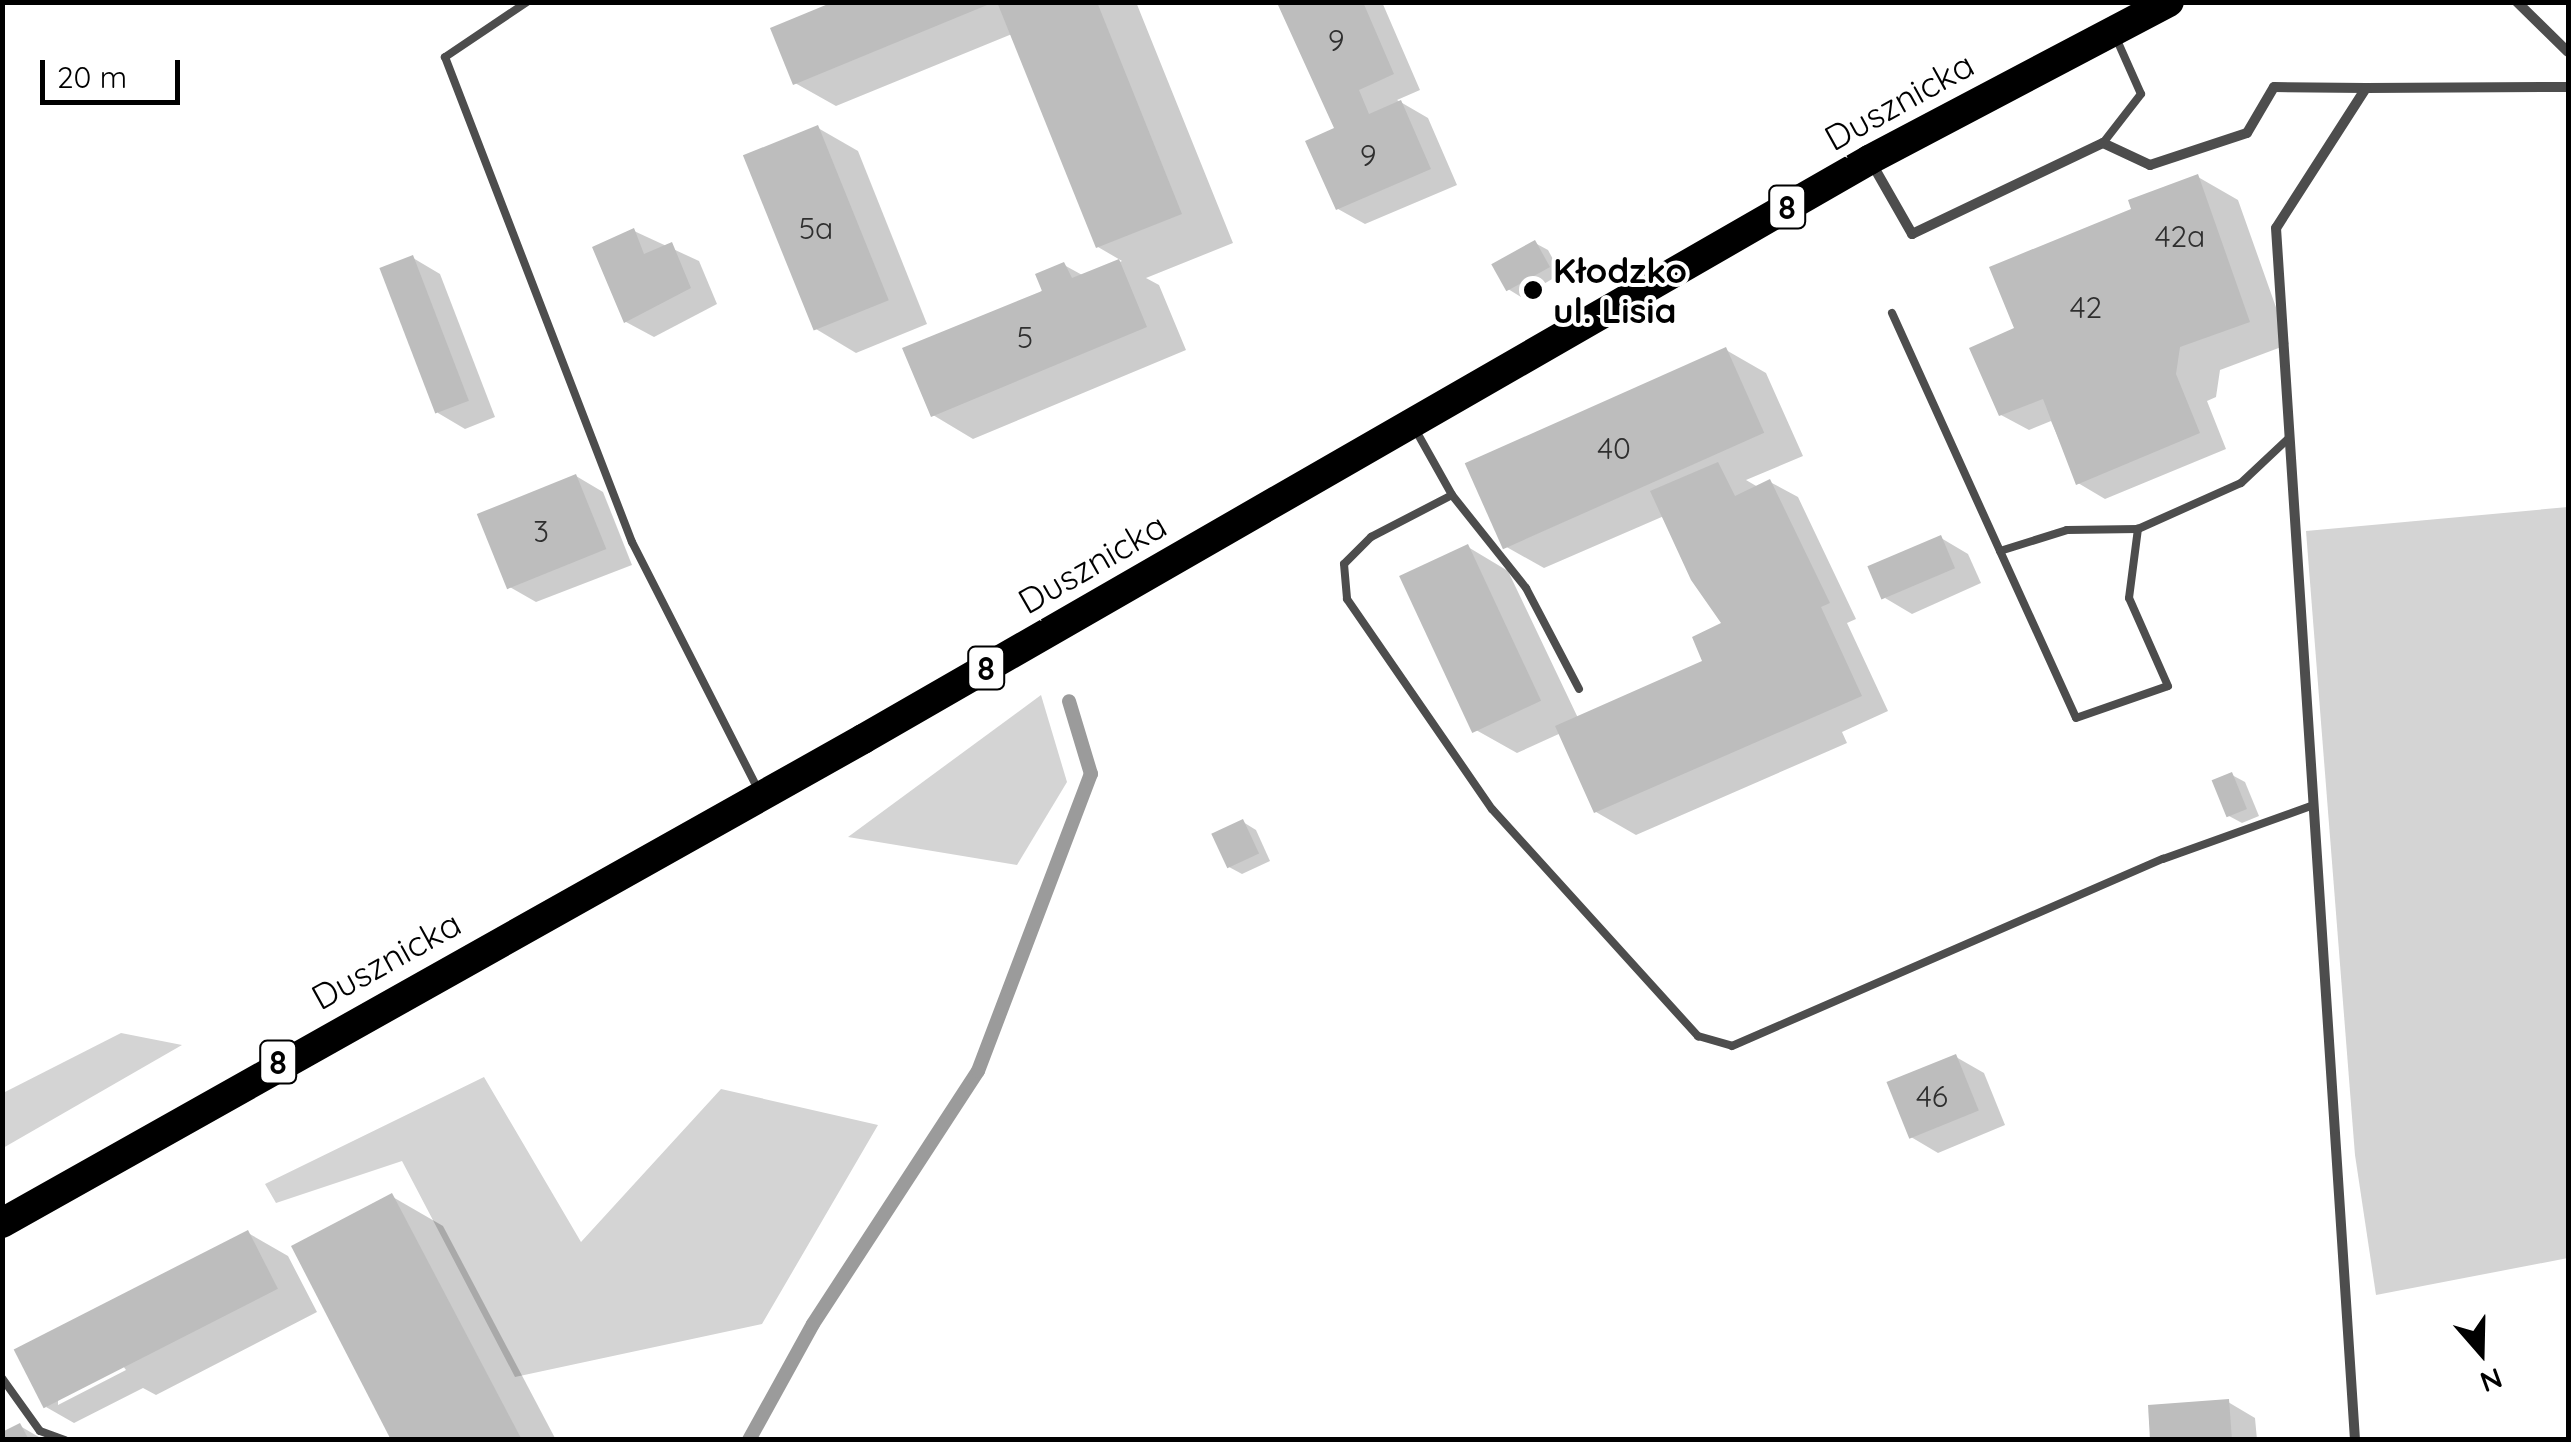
<!DOCTYPE html>
<meta charset="utf-8">
<style>
body{margin:0}
#map{position:relative;width:2571px;height:1442px;overflow:hidden;background:#fff;font-family:Quicksand,sans-serif}
div>[style]{position:absolute}
[style*='--x']{left:calc(var(--x)*1px);top:calc(var(--y)*1px);width:calc(var(--w)*1px);rotate:calc(var(--a)*1deg)}
.green>*{inset:0;background:#d4d4d4}
.shadow>*{inset:0;background:#0003}
.stream>*{height:14px;margin:-7px;padding:0 7px;transform-origin:7px;border-radius:7px;background:#9b9b9b}
.building>*{inset:0;background:#bdbdbd;transform-origin:0 0}
.lane>*{height:8px;margin:-4px;padding:0 4px;transform-origin:4px;border-radius:4px;background:#4d4d4d}
.street>*{height:10px;margin:-5px;padding:0 5px;transform-origin:5px;border-radius:5px;background:#4d4d4d}
.highway>*{height:30px;margin:-15px;padding:0 15px;transform-origin:15px;border-radius:15px;background:#000}
.dots>*{width:28px;height:28px;translate:-50% -50%;box-sizing:border-box;border:5px solid #fff;border-radius:50%}
span{translate:-50% -50%;white-space:nowrap;text-align:center;line-height:1.15;-webkit-text-stroke:8px #fff;paint-order:stroke}
.number-label{font-size:30px;color:#2f2f2f}
.number-label span{-webkit-text-stroke-width:0}
.shield-label span{padding:2px 8px;background:#fff;border:2px solid;border-radius:8px;-webkit-text-stroke-width:0}
.shield-label{font-size:32px;color:#000;font-weight:700}
.street-label{font-size:35px;color:#000}
.poi-label{font-size:35px;color:#000;font-weight:700}
.left{translate:0 -50%;text-align:left}
.frame{position:absolute;inset:0;border:5px solid #000;pointer-events:none}
.north{position:absolute;left:2431px;top:1302px;width:100px;height:100px;-webkit-text-stroke:8px #fff;paint-order:stroke;rotate:160deg;font-size:28px;font-weight:700;line-height:40px;text-align:center;color:#000}
.north::after{content:'';display:block;margin:auto;width:35px;height:45px;background:#000;clip-path:polygon(50% 0,100% 100%,50% 72%,0 100%)}
.scale{position:absolute;left:40px;top:60px;width:140px;height:45px;box-sizing:border-box;border:5px solid #000;border-top:0;padding-left:12px;font-size:30px;line-height:35px;white-space:nowrap;color:#000;-webkit-text-stroke:8px #fff;paint-order:stroke}
</style>
<div id="map">
<div class="green">
<div style="clip-path:polygon(2568px 507px,2568px 1258px,2376px 1295px,2355px 1155px,2306px 531px)"></div>
<div style="clip-path:polygon(1041px 695px,1067px 782px,1017px 865px,848px 837px)"></div>
<div style="clip-path:polygon(121px 1033px,182px 1045px,3px 1148px,3px 1093px)"></div>
<div style="clip-path:polygon(484px 1077px,581px 1242px,721px 1089px,878px 1125px,762px 1324px,515px 1377px,402px 1161px,276px 1203px,265px 1184px)"></div>
</div>
<div class="shadow">
<div style="clip-path:polygon(839px 2px,1136px 2px,1233px 243px,1146px 278px,1159px 285px,1186px 350px,973px 439px,933px 415px,1064px 265px,1084px 276px,1122px 261px,1098px 247px,1012px 34px,836px 106px,795px 83px)"></div>
<div style="clip-path:polygon(1290px 2px,1382px 2px,1420px 90px,1397px 100px,1428px 118px,1457px 185px,1365px 224px,1338px 209px,1338px 130px)"></div>
<div style="clip-path:polygon(818px 128px,858px 151px,927px 324px,856px 353px,816px 329px)"></div>
<div style="clip-path:polygon(2198px 177px,2238px 200px,2289px 344px,2220px 370px,2216px 397px,2207px 401px,2226px 449px,2105px 499px,2078px 483px,2051px 421px,2029px 430px,2001px 415px,2016px 330px,2131px 212px)"></div>
<div style="clip-path:polygon(634px 231px,699px 261px,717px 304px,654px 337px,626px 322px)"></div>
<div style="clip-path:polygon(1535px 243px,1548px 250px,1561px 274px,1521px 297px,1508px 289px)"></div>
<div style="clip-path:polygon(413px 258px,440px 274px,495px 417px,465px 429px,438px 413px)"></div>
<div style="clip-path:polygon(1726px 350px,1766px 373px,1803px 456px,1746px 480px,1758px 487px,1770px 482px,1798px 497px,1856px 619px,1847px 623px,1888px 711px,1842px 732px,1847px 743px,1636px 835px,1596px 812px,1561px 733px,1517px 753px,1476px 730px,1468px 547px,1508px 571px,1578px 718px,1706px 662px,1724px 624px,1664px 516px,1544px 568px,1503px 545px)"></div>
<div style="clip-path:polygon(576px 476px,603px 492px,632px 565px,536px 602px,508px 586px)"></div>
<div style="clip-path:polygon(1941px 538px,1968px 554px,1981px 583px,1912px 614px,1885px 598px)"></div>
<div style="clip-path:polygon(2232px 775px,2245px 782px,2259px 816px,2242px 823px,2229px 816px)"></div>
<div style="clip-path:polygon(1243px 822px,1256px 830px,1270px 861px,1242px 874px,1229px 867px)"></div>
<div style="clip-path:polygon(1956px 1057px,1984px 1073px,2005px 1125px,1938px 1153px,1911px 1137px)"></div>
<div style="clip-path:polygon(391px 1196px,443px 1226px,556px 1440px,394px 1440px)"></div>
<div style="clip-path:polygon(evenodd,248px 1233px,288px 1256px,317px 1312px,156px 1395px,143px 1388px,74px 1423px,46px 1407px,248px 1233px,123px 1366px,126px 1370px,58px 1405px,58px 1399px,123px 1366px)"></div>
<div style="clip-path:polygon(2228px 1402px,2255px 1418px,2257px 1440px,2153px 1440px)"></div>
<div style="clip-path:polygon(20px 1426px,44px 1440px,2px 1440px)"></div>
</div>
<div class="stream">
<div style="--x:749;--y:1440;--w:132;--a:-61.1"></div>
<div style="--x:813;--y:1324;--w:302;--a:-56.9"></div>
<div style="--x:978;--y:1071;--w:318;--a:-69.2"></div>
<div style="--x:1091;--y:774;--w:76;--a:-106.8"></div>
</div>
<div class="building">
<div style="clip-path:polygon(833px 2px,992px 2px,992px 3px,793px 85px,770px 28px)"></div>
<div style="clip-path:polygon(997px 2px,1097px 2px,1182px 214px,1096px 248px)"></div>
<div style="clip-path:polygon(1284px 2px,1363px 2px,1394px 74px,1359px 90px,1369px 114px,1401px 100px,1431px 169px,1336px 210px,1305px 141px,1334px 128px,1278px 5px)"></div>
<div style="left:818px;top:125px;width:189px;height:81px;rotate:68deg"></div>
<div style="clip-path:polygon(2198px 174px,2250px 322px,2180px 347px,2176px 374px,2200px 433px,2076px 485px,2043px 399px,1999px 416px,1969px 348px,2014px 328px,1989px 267px,2131px 209px,2128px 200px)"></div>
<div style="clip-path:polygon(634px 228px,644px 254px,672px 242px,691px 288px,624px 323px,592px 247px)"></div>
<div style="left:1535px;top:240px;width:31px;height:50px;rotate:61deg"></div>
<div style="left:413px;top:255px;width:156px;height:36px;rotate:69deg"></div>
<div style="clip-path:polygon(1119px 259px,1147px 327px,931px 417px,902px 348px,1042px 291px,1035px 274px,1064px 262px,1072px 278px)"></div>
<div style="left:1726px;top:347px;width:94px;height:286px;rotate:66deg"></div>
<div style="clip-path:polygon(1718px 462px,1735px 496px,1770px 479px,1830px 603px,1821px 607px,1862px 696px,1594px 813px,1555px 726px,1702px 661px,1692px 637px,1721px 623px,1691px 580px,1650px 491px)"></div>
<div style="left:576px;top:474px;width:81px;height:107px;rotate:68deg"></div>
<div style="left:1941px;top:535px;width:36px;height:80px;rotate:67deg"></div>
<div style="left:1468px;top:544px;width:173px;height:76px;rotate:65deg"></div>
<div style="left:2232px;top:772px;width:40px;height:22px;rotate:68deg"></div>
<div style="left:1243px;top:819px;width:38px;height:35px;rotate:65deg"></div>
<div style="left:1956px;top:1054px;width:61px;height:75px;rotate:68deg"></div>
<div style="clip-path:polygon(392px 1193px,522px 1440px,391px 1440px,291px 1246px)"></div>
<div style="left:248px;top:1230px;width:66px;height:263px;rotate:63deg"></div>
<div style="clip-path:polygon(2229px 1399px,2232px 1440px,2150px 1440px,2148px 1405px)"></div>
<div style="clip-path:polygon(20px 1423px,29px 1440px,2px 1440px,2px 1432px)"></div>
</div>
<div class="lane">
<div style="--x:527;--y:2;--w:99;--a:146.1"></div>
<div style="--x:445;--y:57;--w:520;--a:68.92"></div>
<div style="--x:632;--y:542;--w:280;--a:63"></div>
<div style="--x:2103;--y:143;--w:62;--a:-52.2"></div>
<div style="--x:2141;--y:94;--w:59;--a:-114"></div>
<div style="--x:1892;--y:313;--w:261;--a:65.6"></div>
<div style="--x:2000;--y:551;--w:70;--a:-17.4"></div>
<div style="--x:2067;--y:530;--w:71;--a:-0.8"></div>
<div style="--x:2138;--y:529;--w:113;--a:-24.1"></div>
<div style="--x:2241;--y:483;--w:67;--a:-43.2"></div>
<div style="--x:1415;--y:429;--w:76;--a:60.7"></div>
<div style="--x:1452;--y:495;--w:119;--a:51.5"></div>
<div style="--x:1526;--y:588;--w:114;--a:62.3"></div>
<div style="--x:1452;--y:495;--w:91;--a:152.6"></div>
<div style="--x:1371;--y:537;--w:38;--a:135"></div>
<div style="--x:1344;--y:564;--w:35;--a:85"></div>
<div style="--x:1347;--y:599;--w:255;--a:55.4"></div>
<div style="--x:1492;--y:809;--w:307;--a:47.8"></div>
<div style="--x:1698;--y:1036;--w:35;--a:16"></div>
<div style="--x:1732;--y:1046;--w:470;--a:-23.5"></div>
<div style="--x:2163;--y:859;--w:160;--a:-19.7"></div>
<div style="--x:2000;--y:551;--w:183;--a:65.5"></div>
<div style="--x:2076;--y:718;--w:97;--a:-19.2"></div>
<div style="--x:2168;--y:686;--w:96;--a:-113.9"></div>
<div style="--x:2129;--y:598;--w:70;--a:-82.6"></div>
<div style="--x:2;--y:1378;--w:65;--a:54.4"></div>
<div style="--x:40;--y:1431;--w:27;--a:20"></div>
</div>
<div class="street">
<div style="--x:2517;--y:2;--w:71;--a:44.4"></div>
<div style="--x:2366;--y:88;--w:202;--a:-0.3"></div>
<div style="--x:1871;--y:162;--w:83;--a:60.3"></div>
<div style="--x:1912;--y:234;--w:212;--a:-25.5"></div>
<div style="--x:2103;--y:143;--w:52;--a:25.1"></div>
<div style="--x:2150;--y:165;--w:102;--a:-18.3"></div>
<div style="--x:2247;--y:133;--w:53;--a:-59.6"></div>
<div style="--x:2274;--y:87;--w:92;--a:0.6"></div>
<div style="--x:2366;--y:88;--w:166;--a:122.7"></div>
<div style="--x:2276;--y:228;--w:1215;--a:86.27"></div>
</div>
<div class="highway">
<div style="--x:2;--y:1223;--w:988;--a:-29.34"></div>
<div style="--x:863;--y:739;--w:1161;--a:-29.92"></div>
<div style="--x:1869;--y:160;--w:339;--a:-27.8"></div>
</div>
<div class="dots">
<div style="left:1533px;top:290px;background:#000"></div>
</div>
<div class="number-label">
<span style="left:1336px;top:40px">9</span>
<span style="left:1368px;top:155px">9</span>
<span style="left:816px;top:228px">5a</span>
<span style="left:2180px;top:236px">42a</span>
<span style="left:2086px;top:307px">42</span>
<span style="left:1025px;top:337px">5</span>
<span style="left:1614px;top:448px">40</span>
<span style="left:541px;top:531px">3</span>
<span style="left:1932px;top:1096px">46</span>
</div>
<div class="shield-label">
<span style="left:1787px;top:207px">8</span>
<span style="left:986px;top:668px">8</span>
<span style="left:278px;top:1062px">8</span>
</div>
<div class="street-label">
<span style="left:1899px;top:101px;rotate:-29deg">Dusznicka</span>
<span style="left:1092px;top:563px;rotate:-30deg">Dusznicka</span>
<span style="left:386px;top:960px;rotate:-29deg">Dusznicka</span>
</div>
<div class="poi-label">
<span class="left" style="left:1553px;top:290px">Kłodzko<br>ul. Lisia</span>
</div>
<div class="frame"></div>
<div class="north">N</div>
<div class="scale">20 m</div>
</div>
